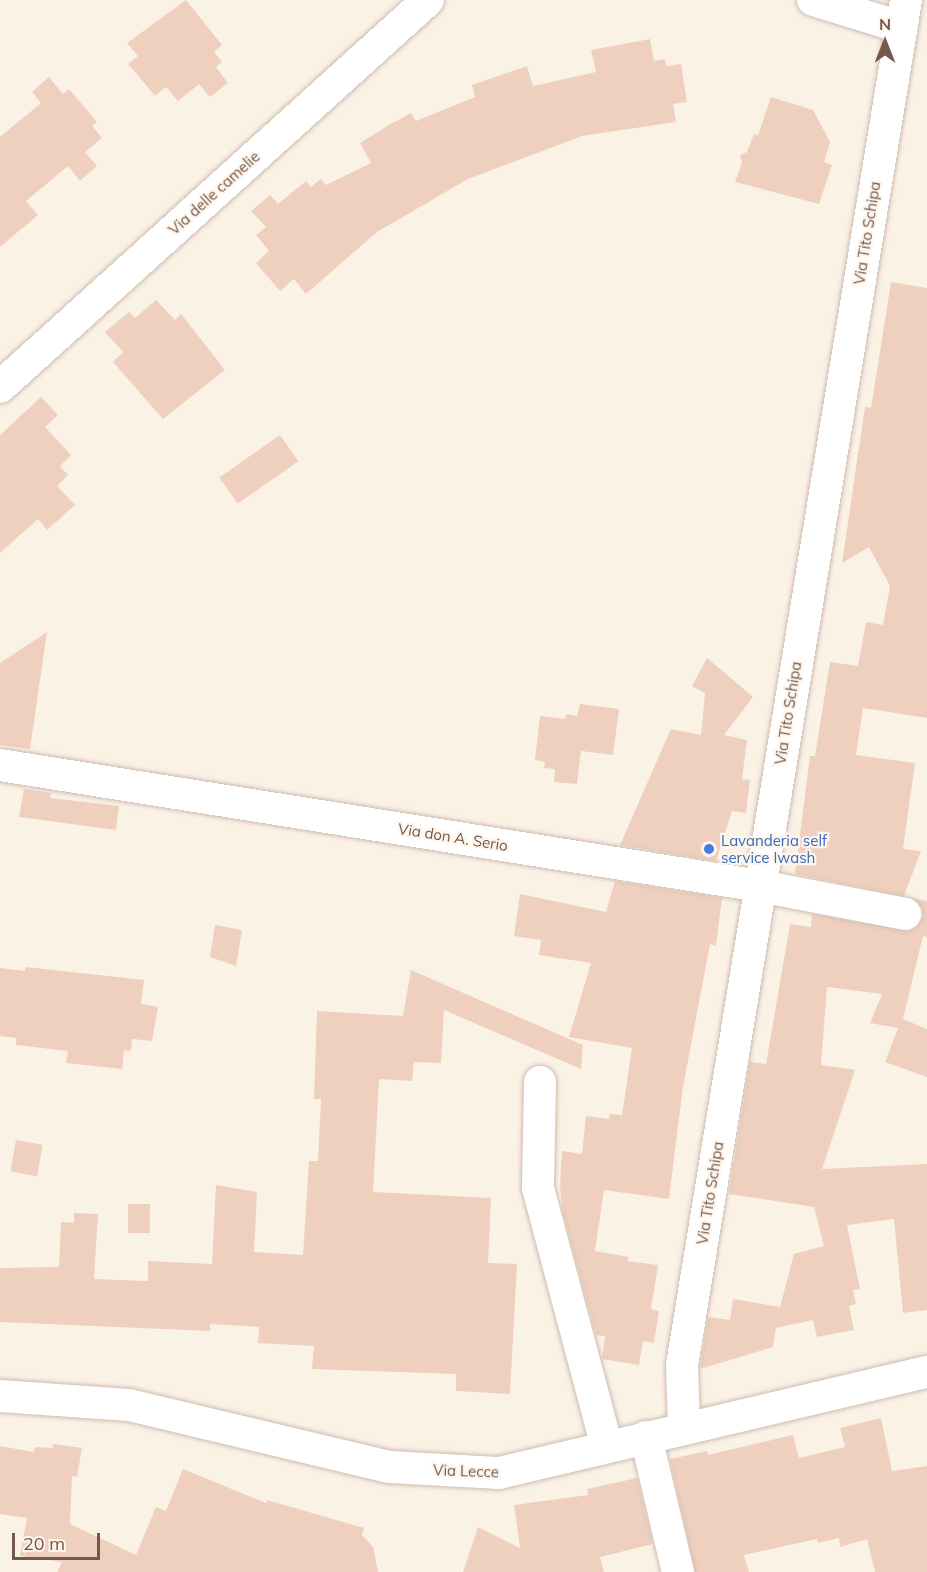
<!DOCTYPE html>
<style>
body{margin:0}
#map{position:relative;width:927px;height:1572px;overflow:hidden;background:#fbf2e6;font-family:Mulish,sans-serif}
div>[style]{position:absolute}
[style*='--x']{left:calc(var(--x)*1px);top:calc(var(--y)*1px);width:calc(var(--w)*1px);rotate:calc(var(--a)*1deg)}
.building>*{inset:0;background:#efd0bf;transform-origin:0 0}
.roads{filter:drop-shadow(0 0 2px #cfbcb0) drop-shadow(0 0 2px #cfbcb0)}
.street>*{height:32px;margin:-16px;padding:0 16px;transform-origin:16px;border-radius:16px;background:#fff}
.dots>*{width:16px;height:16px;translate:-50% -50%;box-sizing:border-box;border:3px solid #fef6ec;border-radius:50%}
span{translate:-50% -50%;white-space:nowrap;text-align:center;line-height:1.15;-webkit-text-stroke:4.5px #fef6ec;paint-order:stroke}
.street-label{font-size:15px;color:#74584c}
.shop-label{font-size:15px;color:#366cbe}
.left{translate:0 -50%;text-align:left}
.north{position:absolute;left:855px;top:12px;width:60px;height:60px;-webkit-text-stroke:4px #fef6ec;paint-order:stroke;rotate:0deg;font-size:16px;font-weight:700;line-height:24px;text-align:center;color:#74584c}
.north::after{content:'';display:block;margin:auto;width:21px;height:27px;background:#74584c;clip-path:polygon(50% 0,100% 100%,50% 72%,0 100%)}
.scale{position:absolute;left:12px;top:1533px;width:88px;height:27px;box-sizing:border-box;border:3px solid #74584c;border-top:0;padding-left:8px;font-size:18px;line-height:21px;white-space:nowrap;color:#74584c;-webkit-text-stroke:4px #fef6ec;paint-order:stroke}
</style>
<div id="map">
<div class="building">
<div style="clip-path:polygon(186px 0,222px 45px,214px 52px,222px 62px,216px 67px,228px 83px,210px 97px,199px 84px,178px 101px,166px 87px,155px 96px,128px 64px,138px 56px,127px 43px)"></div>
<div style="clip-path:polygon(650px 39px,654px 61px,665px 59px,666px 66px,681px 64px,687px 102px,673px 104px,676px 122px,582px 136px,468px 179px,377px 232px,306px 294px,294px 279px,280px 291px,256px 263px,269px 251px,256px 235px,266px 227px,251px 211px,270px 195px,278px 204px,306px 181px,311px 187px,321px 179px,326px 185px,371px 163px,360px 143px,389px 125px,411px 113px,416px 121px,475px 97px,472px 85px,527px 66px,533px 86px,596px 72px,591px 50px)"></div>
<div style="clip-path:polygon(49px 77px,63px 94px,69px 89px,97px 122px,92px 126px,102px 138px,85px 152px,97px 166px,80px 181px,68px 166px,26px 201px,38px 215px,0 247px,0 137px,41px 103px,32px 92px)"></div>
<div style="clip-path:polygon(771px 97px,813px 110px,830px 142px,824px 162px,832px 165px,819px 204px,735px 182px,742px 163px,740px 155px,747px 152px,754px 134px,758px 135px)"></div>
<div style="clip-path:polygon(891px 282px,927px 288px,927px 718px,863px 708px,856px 755px,915px 763px,903px 849px,921px 851px,904px 896px,795px 874px,810px 756px,815px 756px,830px 662px,858px 666px,866px 622px,883px 625px,890px 586px,869px 547px,842px 563px,865px 407px,871px 408px)"></div>
<div style="clip-path:polygon(156px 300px,175px 320px,181px 314px,225px 370px,163px 419px,113px 362px,123px 352px,105px 332px,129px 312px,135px 318px)"></div>
<div style="clip-path:polygon(41px 397px,58px 415px,45px 427px,71px 455px,60px 466px,68px 475px,57px 486px,75px 505px,47px 530px,38px 519px,0 553px,0 435px)"></div>
<div style="left:280px;top:435px;width:32px;height:74px;rotate:55deg"></div>
<div style="clip-path:polygon(47px 632px,30px 749px,0 745px,0 663px)"></div>
<div style="clip-path:polygon(707px 658px,753px 697px,724px 735px,747px 740px,742px 779px,750px 780px,746px 813px,732px 811px,716px 861px,620px 845px,671px 729px,701px 735px,705px 693px,692px 686px)"></div>
<div style="clip-path:polygon(580px 704px,619px 709px,613px 755px,581px 751px,577px 784px,554px 782px,555px 769px,544px 768px,545px 762px,535px 760px,540px 716px,565px 719px,566px 714px,577px 716px)"></div>
<div style="clip-path:polygon(24px 789px,51px 793px,50px 798px,119px 806px,116px 830px,19px 817px)"></div>
<div style="clip-path:polygon(615px 881px,722px 898px,716px 946px,710px 944px,683px 1087px,669px 1199px,604px 1190px,595px 1251px,629px 1257px,627px 1261px,658px 1265px,651px 1309px,659px 1311px,654px 1343px,643px 1341px,639px 1365px,602px 1359px,605px 1336px,596px 1335px,563px 1213px,560px 1186px,562px 1151px,582px 1154px,586px 1116px,609px 1119px,610px 1114px,622px 1115px,632px 1048px,569px 1037px,591px 963px,539px 955px,541px 940px,514px 936px,520px 894px,606px 912px)"></div>
<div style="clip-path:polygon(912px 898px,927px 901px,927px 937px,923px 936px,903px 1019px,927px 1029px,927px 1077px,885px 1062px,898px 1028px,870px 1023px,882px 994px,827px 987px,821px 1065px,855px 1070px,822px 1169px,927px 1164px,927px 1310px,903px 1313px,894px 1219px,847px 1225px,860px 1289px,853px 1290px,856px 1304px,849px 1306px,854px 1330px,817px 1337px,813px 1320px,776px 1328px,773px 1347px,700px 1369px,708px 1317px,730px 1320px,733px 1299px,780px 1307px,794px 1254px,824px 1246px,814px 1207px,729px 1194px,750px 1062px,766px 1064px,790px 924px,811px 927px,812px 914px,910px 931px,923px 917px,922px 908px)"></div>
<div style="clip-path:polygon(215px 925px,242px 930px,236px 966px,210px 957px)"></div>
<div style="clip-path:polygon(26px 967px,144px 980px,141px 1004px,158px 1007px,152px 1041px,132px 1039px,131px 1051px,124px 1050px,122px 1069px,66px 1063px,68px 1051px,16px 1045px,16px 1038px,0 1036px,0 968px,25px 971px)"></div>
<div style="clip-path:polygon(411px 970px,583px 1045px,581px 1069px,444px 1010px,441px 1063px,414px 1062px,412px 1081px,379px 1079px,373px 1192px,491px 1198px,488px 1263px,517px 1264px,510px 1394px,456px 1391px,456px 1374px,312px 1369px,314px 1346px,258px 1343px,259px 1327px,210px 1324px,210px 1331px,0 1322px,0 1268px,59px 1267px,61px 1222px,74px 1223px,74px 1213px,98px 1214px,94px 1279px,148px 1281px,148px 1261px,212px 1264px,216px 1185px,257px 1192px,254px 1252px,303px 1255px,309px 1161px,318px 1161px,321px 1099px,314px 1099px,317px 1011px,403px 1016px)"></div>
<div style="left:16px;top:1140px;width:27px;height:32px;rotate:10deg"></div>
<div style="left:128px;top:1204px;width:22px;height:29px"></div>
<div style="clip-path:polygon(881px 1418px,892px 1471px,927px 1466px,927px 1572px,875px 1572px,867px 1539px,840px 1547px,839px 1538px,818px 1543px,817px 1539px,744px 1555px,749px 1572px,695px 1572px,670px 1459px,707px 1451px,708px 1455px,793px 1435px,799px 1458px,845px 1447px,840px 1428px)"></div>
<div style="clip-path:polygon(53px 1444px,82px 1448px,77px 1477px,72px 1476px,70px 1524px,136px 1555px,156px 1507px,166px 1511px,183px 1469px,266px 1503px,267px 1500px,364px 1528px,362px 1535px,373px 1547px,378px 1572px,57px 1572px,62px 1562px,20px 1556px,27px 1518px,0 1514px,0 1446px,34px 1452px,35px 1447px,53px 1448px)"></div>
<div style="clip-path:polygon(637px 1478px,653px 1544px,600px 1557px,604px 1572px,463px 1572px,478px 1527px,520px 1548px,514px 1505px,588px 1495px,587px 1489px)"></div>
</div>
<div class="roads">
<div class="street">
<div style="--x:813;--y:0;--w:92;--a:17.1"></div>
<div style="--x:0;--y:387;--w:577;--a:-42.12"></div>
<div style="--x:0;--y:765;--w:770;--a:9.05"></div>
<div style="--x:760;--y:886;--w:148;--a:10.9"></div>
<div style="--x:540;--y:1082;--w:106;--a:91.1"></div>
<div style="--x:538;--y:1188;--w:268;--a:75.1"></div>
<div style="--x:0;--y:1396;--w:129;--a:4"></div>
<div style="--x:129;--y:1405;--w:268;--a:13.4"></div>
<div style="--x:390;--y:1467;--w:109;--a:3.2"></div>
<div style="--x:499;--y:1473;--w:440;--a:-13.3"></div>
<div style="--x:684;--y:1427;--w:62;--a:-91.8"></div>
<div style="--x:682;--y:1365;--w:1383;--a:-80.68"></div>
<div style="--x:646;--y:1437;--w:139;--a:76.7"></div>
</div>
</div>
<div class="dots">
<div style="left:709px;top:849px;background:#3f7fe0"></div>
</div>
<div class="street-label">
<span style="left:214px;top:193px;rotate:-42deg">Via delle camelie</span>
<span style="left:867px;top:233px;rotate:-81deg">Via Tito Schipa</span>
<span style="left:788px;top:713px;rotate:-81deg">Via Tito Schipa</span>
<span style="left:453px;top:837px;rotate:9deg">Via don A. Serio</span>
<span style="left:710px;top:1193px;rotate:-81deg">Via Tito Schipa</span>
<span style="left:466px;top:1471px;rotate:2deg">Via Lecce</span>
</div>
<div class="shop-label">
<span class="left" style="left:721px;top:849px">Lavanderia self<br>service Iwash</span>
</div>
<div class="north">N</div>
<div class="scale">20 m</div>
</div>
